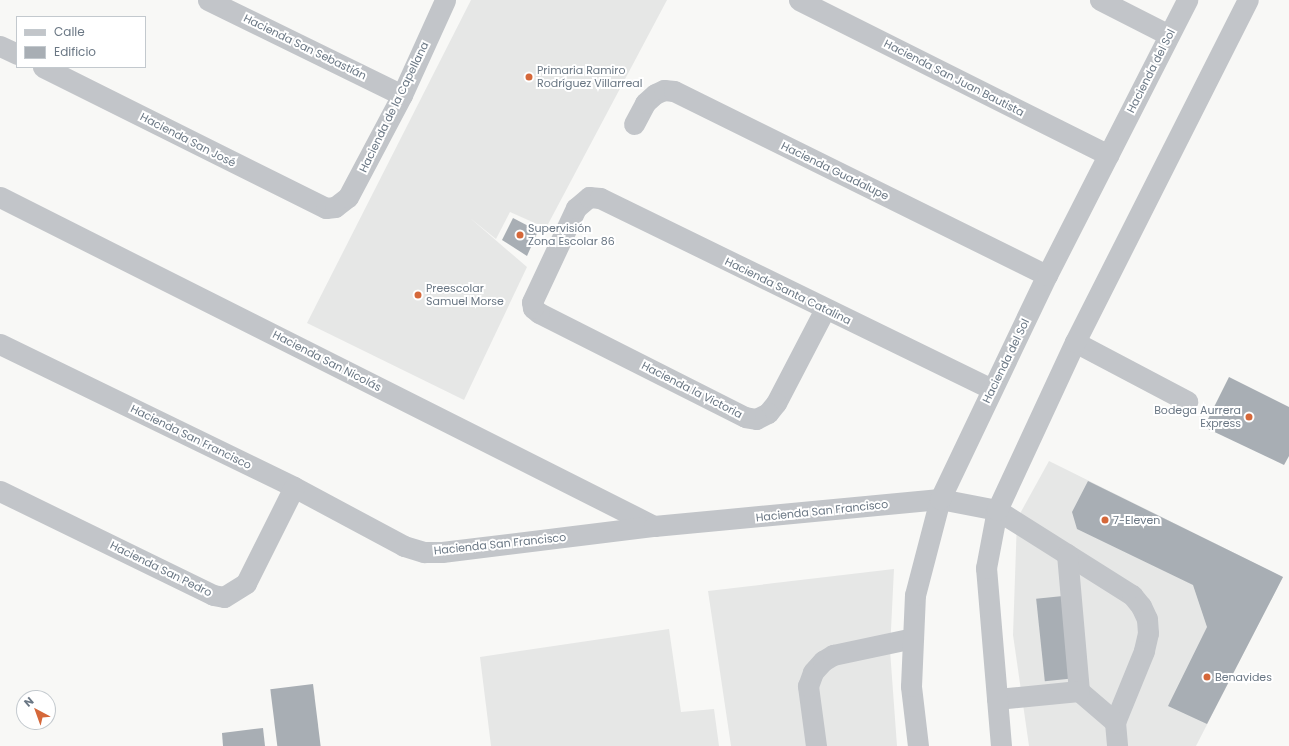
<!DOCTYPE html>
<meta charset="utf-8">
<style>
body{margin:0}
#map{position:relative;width:1289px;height:746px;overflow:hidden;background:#f8f8f6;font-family:Poppins,sans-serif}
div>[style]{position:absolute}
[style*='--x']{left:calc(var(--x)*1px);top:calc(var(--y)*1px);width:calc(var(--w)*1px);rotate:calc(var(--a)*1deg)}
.built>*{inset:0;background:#e6e7e6}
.building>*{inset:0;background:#a8aeb4;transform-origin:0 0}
.minor>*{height:21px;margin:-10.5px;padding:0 10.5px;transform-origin:10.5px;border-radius:10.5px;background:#c2c5c9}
.dots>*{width:11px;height:11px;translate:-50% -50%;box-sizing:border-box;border:2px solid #fff;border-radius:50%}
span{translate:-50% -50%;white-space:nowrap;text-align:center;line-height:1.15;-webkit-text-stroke:4px #fff;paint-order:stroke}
.street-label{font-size:11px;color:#6a7784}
.poi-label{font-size:11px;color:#6a7784}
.left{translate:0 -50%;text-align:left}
.right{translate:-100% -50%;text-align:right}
.legend{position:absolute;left:16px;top:16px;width:130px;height:52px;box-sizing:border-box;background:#fff;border:1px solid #c3c9ce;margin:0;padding:5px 7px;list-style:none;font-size:12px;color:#6a7784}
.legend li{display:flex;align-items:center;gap:8px;height:20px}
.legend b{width:20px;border:1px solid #c3c9ce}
.north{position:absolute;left:16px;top:690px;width:40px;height:40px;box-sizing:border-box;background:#fff;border:1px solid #c3c9ce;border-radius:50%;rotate:319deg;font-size:11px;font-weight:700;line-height:16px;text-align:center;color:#6a7784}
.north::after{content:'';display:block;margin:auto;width:14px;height:18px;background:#d5683a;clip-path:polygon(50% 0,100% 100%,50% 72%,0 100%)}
</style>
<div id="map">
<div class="built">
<div style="clip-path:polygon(471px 0,667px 0,546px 228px,510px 212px,496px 239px,470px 218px,527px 267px,464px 400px,307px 323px)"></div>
<div style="clip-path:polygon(1049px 461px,1283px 577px,1196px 746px,1029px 746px,1013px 635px,1017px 519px)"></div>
<div style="clip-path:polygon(894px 569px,890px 650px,897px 746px,731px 746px,708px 591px)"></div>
<div style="clip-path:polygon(669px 629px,681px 712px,714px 709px,719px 746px,491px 746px,480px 657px)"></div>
</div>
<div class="building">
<div style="clip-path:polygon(513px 218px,538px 231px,527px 256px,502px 240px)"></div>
<div style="clip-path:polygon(1229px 377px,1289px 407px,1289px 456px,1284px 465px,1204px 427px)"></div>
<div style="clip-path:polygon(1088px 481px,1283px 577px,1207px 724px,1168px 706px,1207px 627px,1193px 585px,1077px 529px,1072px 512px)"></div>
<div style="left:1063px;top:596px;width:83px;height:27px;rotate:84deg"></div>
<div style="left:313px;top:684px;width:63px;height:43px;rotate:83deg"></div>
<div style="clip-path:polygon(263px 728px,265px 746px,223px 746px,222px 733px)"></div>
</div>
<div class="minor">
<div style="--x:208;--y:0;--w:216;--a:26.1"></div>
<div style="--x:799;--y:0;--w:346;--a:26.6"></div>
<div style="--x:1100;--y:0;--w:77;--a:26.9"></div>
<div style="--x:0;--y:46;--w:19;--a:25"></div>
<div style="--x:43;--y:67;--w:316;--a:26.5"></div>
<div style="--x:326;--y:208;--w:9;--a:-6"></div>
<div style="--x:335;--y:207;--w:16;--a:-38"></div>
<div style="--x:348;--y:197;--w:115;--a:-62.1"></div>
<div style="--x:402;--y:95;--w:104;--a:-65.6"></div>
<div style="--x:634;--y:124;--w:24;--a:-62"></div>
<div style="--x:645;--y:103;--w:13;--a:-42"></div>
<div style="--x:655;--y:94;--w:10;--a:-24"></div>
<div style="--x:664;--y:90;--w:10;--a:6"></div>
<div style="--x:674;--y:91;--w:416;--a:26.3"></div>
<div style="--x:0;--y:197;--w:732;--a:26.71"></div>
<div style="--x:825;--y:309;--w:106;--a:117.5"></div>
<div style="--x:776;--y:403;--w:13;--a:129"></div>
<div style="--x:768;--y:413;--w:13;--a:153"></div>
<div style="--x:756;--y:419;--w:11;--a:-170"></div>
<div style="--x:745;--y:417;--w:231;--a:-153.2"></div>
<div style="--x:539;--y:313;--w:8;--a:-140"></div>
<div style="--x:533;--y:308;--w:6;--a:-99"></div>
<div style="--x:532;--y:302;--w:104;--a:-64.9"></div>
<div style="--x:576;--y:208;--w:17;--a:-40"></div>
<div style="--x:589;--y:197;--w:11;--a:5"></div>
<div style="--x:600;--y:198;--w:436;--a:26"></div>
<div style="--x:1075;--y:342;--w:127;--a:27.8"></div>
<div style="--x:0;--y:344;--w:327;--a:25.9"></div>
<div style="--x:294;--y:487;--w:125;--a:28.2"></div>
<div style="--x:404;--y:546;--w:21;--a:17"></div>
<div style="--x:424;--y:552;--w:18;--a:0"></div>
<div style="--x:442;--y:552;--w:214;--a:-7"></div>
<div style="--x:654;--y:526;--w:287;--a:-5.4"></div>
<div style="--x:940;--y:499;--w:58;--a:10.9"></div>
<div style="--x:997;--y:510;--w:160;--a:32.2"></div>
<div style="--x:1132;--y:595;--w:14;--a:51"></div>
<div style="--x:1141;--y:606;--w:14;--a:65"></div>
<div style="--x:1147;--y:619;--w:14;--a:86"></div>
<div style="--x:1148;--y:633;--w:18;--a:103"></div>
<div style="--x:1144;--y:651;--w:77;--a:112.2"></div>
<div style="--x:1115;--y:722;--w:24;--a:85"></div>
<div style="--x:0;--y:491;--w:237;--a:26"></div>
<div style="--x:213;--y:595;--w:11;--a:10"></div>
<div style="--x:224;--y:597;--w:26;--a:-32"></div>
<div style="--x:246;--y:583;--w:107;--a:-63.4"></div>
<div style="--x:1067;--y:554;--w:138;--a:85"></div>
<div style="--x:1079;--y:691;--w:48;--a:40.7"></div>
<div style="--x:997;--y:699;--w:82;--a:-5.6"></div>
<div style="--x:816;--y:746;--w:61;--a:-97.6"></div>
<div style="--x:808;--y:686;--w:15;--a:-70"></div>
<div style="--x:813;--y:672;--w:15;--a:-48"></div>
<div style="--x:823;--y:661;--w:12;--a:-31"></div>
<div style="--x:833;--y:655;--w:82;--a:-12"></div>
<div style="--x:918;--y:746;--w:60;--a:-96.7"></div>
<div style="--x:911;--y:686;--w:91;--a:-87.5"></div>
<div style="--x:915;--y:595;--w:99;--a:-75.4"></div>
<div style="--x:940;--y:499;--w:248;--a:-64.5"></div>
<div style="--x:1047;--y:275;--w:309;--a:-63"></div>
<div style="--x:1001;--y:746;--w:179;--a:-94.8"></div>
<div style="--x:986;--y:568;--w:59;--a:-79.3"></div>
<div style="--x:997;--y:510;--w:185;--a:-65.1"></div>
<div style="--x:1075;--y:342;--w:383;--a:-63.2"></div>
</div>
<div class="dots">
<div style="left:529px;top:77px;background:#d5683a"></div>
<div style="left:520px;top:235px;background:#d5683a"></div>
<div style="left:418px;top:295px;background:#d5683a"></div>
<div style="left:1249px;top:417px;background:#d5683a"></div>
<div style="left:1105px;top:520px;background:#d5683a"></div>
<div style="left:1207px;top:677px;background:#d5683a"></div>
</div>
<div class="street-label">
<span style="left:305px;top:47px;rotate:26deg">Hacienda San Sebastián</span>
<span style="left:1151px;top:71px;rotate:-63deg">Hacienda del Sol</span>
<span style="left:954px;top:78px;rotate:27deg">Hacienda San Juan Bautista</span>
<span style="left:394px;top:107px;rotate:-64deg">Hacienda de la Capellana</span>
<span style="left:188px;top:140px;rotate:27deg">Hacienda San José</span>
<span style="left:835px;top:171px;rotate:26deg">Hacienda Guadalupe</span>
<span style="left:788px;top:291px;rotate:26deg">Hacienda Santa Catalina</span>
<span style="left:327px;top:361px;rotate:27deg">Hacienda San Nicolás</span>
<span style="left:1006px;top:361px;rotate:-64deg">Hacienda del Sol</span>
<span style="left:692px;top:390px;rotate:27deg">Hacienda la Victoria</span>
<span style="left:191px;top:437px;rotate:26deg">Hacienda San Francisco</span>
<span style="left:822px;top:511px;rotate:-6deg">Hacienda San Francisco</span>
<span style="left:500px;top:544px;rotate:-6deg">Hacienda San Francisco</span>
<span style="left:161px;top:569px;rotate:26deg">Hacienda San Pedro</span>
</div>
<div class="poi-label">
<span class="left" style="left:537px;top:77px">Primaria Ramiro<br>Rodríguez Villarreal</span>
<span class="left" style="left:528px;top:235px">Supervisión<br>Zona Escolar 86</span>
<span class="left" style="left:426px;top:295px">Preescolar<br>Samuel Morse</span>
<span class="right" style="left:1241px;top:417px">Bodega Aurrera<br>Express</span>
<span class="left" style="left:1113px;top:520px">7-Eleven</span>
<span class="left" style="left:1215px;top:677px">Benavides</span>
</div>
<ul class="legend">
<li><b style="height:5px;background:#c2c5c9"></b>Calle</li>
<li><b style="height:11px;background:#a8aeb4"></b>Edificio</li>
</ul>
<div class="north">N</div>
</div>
